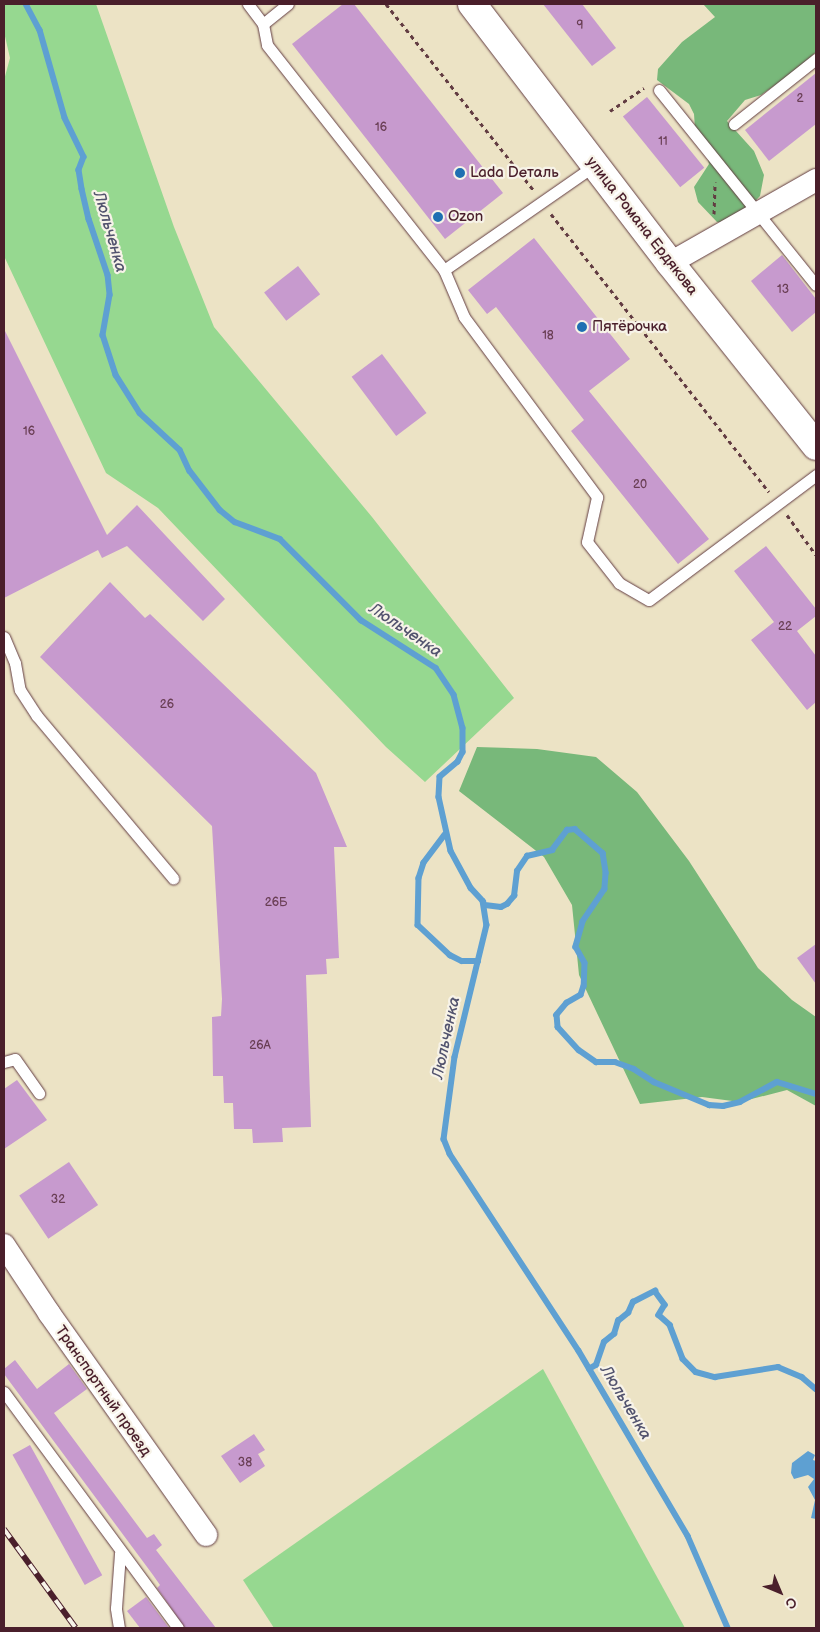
<!DOCTYPE html>
<meta charset="utf-8">
<style>
body{margin:0}
#map{position:relative;width:820px;height:1632px;overflow:hidden;background:#ece3c5;font-family:"Balsamiq Sans",sans-serif}
div>[style]{position:absolute}
[style*='--x']{left:calc(var(--x)*1px);top:calc(var(--y)*1px);width:calc(var(--w)*1px);rotate:calc(var(--a)*1deg)}
.green>*{inset:0;background:#96d890}
.forest>*{inset:0;background:#78b87a}
.water>*{inset:0;background:#5ea0d2}
.stream>*{height:5.5px;margin:-2.75px;padding:0 2.75px;transform-origin:2.75px;border-radius:2.75px;background:#5ea0d2}
.building>*{inset:0;background:#c79ace;transform-origin:0 0}
.path>*{height:3px;margin-top:-1.5px;transform-origin:0;background:repeating-linear-gradient(90deg,#623c42 0 4px,transparent 0 8px)}
.roads{filter:drop-shadow(0 0 1px #623c42) drop-shadow(0 0 1px #623c42)}
.lane>*{height:11px;margin:-5.5px;padding:0 5.5px;transform-origin:5.5px;border-radius:5.5px;background:#fff}
.street>*{height:22px;margin:-11px;padding:0 11px;transform-origin:11px;border-radius:11px;background:#fff}
.secondary>*{height:28px;margin:-14px;padding:0 14px;transform-origin:14px;border-radius:14px;background:#fff}
.rail>*{height:5.5px;margin-top:-2.75px;transform-origin:0;background:repeating-linear-gradient(90deg,#f7f3e8 0 11px,#4a1f2b 0 22px);box-sizing:border-box;border-block:1px solid #4a1f2b}
.dots>*{width:14px;height:14px;translate:-50% -50%;box-sizing:border-box;border:2px solid #f7f3e8;border-radius:50%}
span{translate:-50% -50%;white-space:nowrap;text-align:center;line-height:1.15;-webkit-text-stroke:4.5px #f7f3e8;paint-order:stroke}
.number-label{font-size:12px;color:#693e54}
.number-label span{-webkit-text-stroke-width:0}
.poi-label{font-size:15px;color:#4a1f2b}
.left{translate:0 -50%;text-align:left}
.street-label{font-size:15px;color:#4a1f2b}
.water-label{font-size:16px;color:#52536e;font-style:italic}
.frame{position:absolute;inset:0;border:5px solid #4a1f2b;pointer-events:none}
.north{position:absolute;left:755px;top:1567px;width:50px;height:50px;-webkit-text-stroke:4px #f7f3e8;paint-order:stroke;rotate:135deg;font-size:14px;font-weight:700;line-height:20px;text-align:center;color:#4a1f2b}
.north::after{content:'';display:block;margin:auto;width:18px;height:22px;background:#4a1f2b;clip-path:polygon(50% 0,100% 100%,50% 72%,0 100%)}
</style>
<div id="map">
<div class="green">
<div style="clip-path:polygon(4px 4px,96px 4px,174px 227px,214px 327px,372px 517px,514px 698px,425px 782px,386px 747px,158px 508px,106px 473px,4px 256px,4px 80px,10px 58px,4px 32px)"></div>
<div style="clip-path:polygon(543px 1369px,685px 1628px,274px 1628px,243px 1580px)"></div>
</div>
<div class="forest">
<div style="clip-path:polygon(703px 4px,816px 4px,816px 52px,797px 70px,761px 95px,745px 100px,727px 121px,754px 151px,764px 175px,760px 196px,745px 212px,727px 222px,717px 222px,698px 202px,694px 187px,709px 164px,707px 156px,696px 144px,694px 114px,689px 104px,657px 80px,658px 69px,682px 42px,715px 17px)"></div>
<div style="clip-path:polygon(477px 747px,537px 749px,596px 757px,637px 792px,689px 861px,758px 968px,792px 1000px,816px 1017px,816px 1106px,787px 1090px,740px 1102px,702px 1097px,640px 1104px,579px 975px,572px 905px,544px 857px,459px 791px)"></div>
</div>
<div class="water">
<div style="clip-path:polygon(808px 1451px,815px 1455px,813px 1460px,816px 1461px,816px 1519px,811px 1518px,815px 1500px,808px 1487px,814px 1479px,808px 1475px,794px 1479px,791px 1473px,792px 1463px)"></div>
</div>
<div class="stream">
<div style="--x:26;--y:4;--w:30;--a:62"></div>
<div style="--x:40;--y:30;--w:91;--a:74.1"></div>
<div style="--x:65;--y:118;--w:43;--a:64"></div>
<div style="--x:84;--y:157;--w:14;--a:111"></div>
<div style="--x:79;--y:170;--w:19;--a:81"></div>
<div style="--x:82;--y:189;--w:31;--a:77"></div>
<div style="--x:89;--y:219;--w:59;--a:71.3"></div>
<div style="--x:108;--y:275;--w:20;--a:84"></div>
<div style="--x:110;--y:295;--w:41;--a:99.9"></div>
<div style="--x:103;--y:335;--w:42;--a:72"></div>
<div style="--x:116;--y:375;--w:45;--a:57.7"></div>
<div style="--x:140;--y:413;--w:54;--a:42.8"></div>
<div style="--x:180;--y:450;--w:23;--a:65"></div>
<div style="--x:190;--y:471;--w:49;--a:52.4"></div>
<div style="--x:220;--y:510;--w:19;--a:39"></div>
<div style="--x:235;--y:522;--w:48;--a:20.7"></div>
<div style="--x:280;--y:539;--w:115;--a:45"></div>
<div style="--x:361;--y:620;--w:89;--a:32.6"></div>
<div style="--x:436;--y:668;--w:32;--a:56"></div>
<div style="--x:454;--y:695;--w:34;--a:75"></div>
<div style="--x:463;--y:728;--w:24;--a:90"></div>
<div style="--x:463;--y:752;--w:11;--a:117"></div>
<div style="--x:458;--y:762;--w:23;--a:140"></div>
<div style="--x:440;--y:777;--w:20;--a:93"></div>
<div style="--x:439;--y:797;--w:55;--a:77.5"></div>
<div style="--x:451;--y:851;--w:42;--a:61.6"></div>
<div style="--x:471;--y:888;--w:18;--a:47"></div>
<div style="--x:483;--y:901;--w:24;--a:81"></div>
<div style="--x:487;--y:925;--w:136;--a:103.6"></div>
<div style="--x:455;--y:1057;--w:83;--a:97.6"></div>
<div style="--x:444;--y:1139;--w:16;--a:68"></div>
<div style="--x:450;--y:1154;--w:235;--a:56.8"></div>
<div style="--x:579;--y:1351;--w:215;--a:59.5"></div>
<div style="--x:688;--y:1536;--w:100;--a:66.5"></div>
<div style="--x:445;--y:835;--w:35;--a:127"></div>
<div style="--x:424;--y:863;--w:16;--a:108"></div>
<div style="--x:419;--y:878;--w:47;--a:91.2"></div>
<div style="--x:418;--y:925;--w:44;--a:43.2"></div>
<div style="--x:450;--y:955;--w:13;--a:27"></div>
<div style="--x:462;--y:961;--w:16;--a:0"></div>
<div style="--x:485;--y:905;--w:16;--a:7"></div>
<div style="--x:501;--y:907;--w:7;--a:-27"></div>
<div style="--x:507;--y:904;--w:11;--a:-49"></div>
<div style="--x:514;--y:896;--w:25;--a:-83"></div>
<div style="--x:517;--y:871;--w:18;--a:-56"></div>
<div style="--x:527;--y:856;--w:26;--a:-13"></div>
<div style="--x:552;--y:850;--w:25;--a:-53"></div>
<div style="--x:567;--y:830;--w:8;--a:-7"></div>
<div style="--x:575;--y:829;--w:37;--a:41"></div>
<div style="--x:603;--y:853;--w:20;--a:81"></div>
<div style="--x:606;--y:873;--w:16;--a:94"></div>
<div style="--x:605;--y:889;--w:40;--a:124"></div>
<div style="--x:583;--y:922;--w:26;--a:106"></div>
<div style="--x:576;--y:947;--w:18;--a:61"></div>
<div style="--x:585;--y:963;--w:23;--a:92"></div>
<div style="--x:584;--y:986;--w:9;--a:108"></div>
<div style="--x:581;--y:995;--w:16;--a:150"></div>
<div style="--x:567;--y:1003;--w:16;--a:130"></div>
<div style="--x:557;--y:1015;--w:12;--a:85"></div>
<div style="--x:558;--y:1027;--w:31;--a:48"></div>
<div style="--x:579;--y:1050;--w:21;--a:35"></div>
<div style="--x:596;--y:1062;--w:19;--a:0"></div>
<div style="--x:615;--y:1062;--w:20;--a:20"></div>
<div style="--x:634;--y:1069;--w:24;--a:33"></div>
<div style="--x:654;--y:1082;--w:60;--a:22.7"></div>
<div style="--x:709;--y:1105;--w:14;--a:4"></div>
<div style="--x:723;--y:1106;--w:17;--a:-13"></div>
<div style="--x:740;--y:1102;--w:42;--a:-28.4"></div>
<div style="--x:777;--y:1082;--w:41;--a:17.1"></div>
<div style="--x:589;--y:1369;--w:8;--a:-30"></div>
<div style="--x:596;--y:1365;--w:24;--a:-71"></div>
<div style="--x:604;--y:1342;--w:13;--a:-39"></div>
<div style="--x:614;--y:1334;--w:14;--a:-73"></div>
<div style="--x:618;--y:1321;--w:13;--a:-39"></div>
<div style="--x:628;--y:1313;--w:12;--a:-66"></div>
<div style="--x:633;--y:1302;--w:25;--a:-27"></div>
<div style="--x:655;--y:1291;--w:17;--a:54"></div>
<div style="--x:665;--y:1305;--w:12;--a:121"></div>
<div style="--x:659;--y:1315;--w:15;--a:42"></div>
<div style="--x:670;--y:1325;--w:36;--a:69"></div>
<div style="--x:683;--y:1359;--w:18;--a:45"></div>
<div style="--x:696;--y:1372;--w:20;--a:15"></div>
<div style="--x:715;--y:1377;--w:64;--a:-9"></div>
<div style="--x:778;--y:1367;--w:26;--a:23"></div>
<div style="--x:802;--y:1377;--w:18;--a:41"></div>
</div>
<div class="building">
<div style="clip-path:polygon(343px 4px,354px 4px,503px 193px,445px 239px,292px 44px)"></div>
<div style="clip-path:polygon(543px 4px,582px 4px,616px 48px,592px 66px)"></div>
<div style="clip-path:polygon(816px 73px,816px 124px,769px 161px,745px 130px)"></div>
<div style="left:647px;top:97px;width:91px;height:31px;rotate:51deg"></div>
<div style="clip-path:polygon(534px 238px,630px 359px,589px 391px,709px 539px,678px 564px,571px 431px,584px 420px,496px 307px,487px 314px,468px 290px)"></div>
<div style="clip-path:polygon(782px 255px,816px 299px,816px 312px,792px 332px,751px 281px)"></div>
<div style="left:298px;top:266px;width:36px;height:43px;rotate:52deg"></div>
<div style="clip-path:polygon(4px 329px,107px 535px,137px 505px,225px 599px,203px 621px,127px 546px,102px 558px,98px 550px,4px 598px)"></div>
<div style="left:382px;top:354px;width:74px;height:38px;rotate:53deg"></div>
<div style="clip-path:polygon(766px 546px,816px 609px,816px 616px,797px 631px,816px 656px,816px 702px,807px 710px,751px 640px,774px 622px,734px 571px)"></div>
<div style="clip-path:polygon(110px 582px,145px 618px,150px 614px,316px 773px,347px 847px,334px 847px,339px 958px,326px 959px,327px 974px,306px 975px,311px 1127px,282px 1128px,283px 1142px,253px 1143px,252px 1129px,234px 1129px,233px 1103px,224px 1103px,223px 1076px,213px 1076px,212px 1017px,221px 1016px,222px 999px,212px 826px,40px 657px)"></div>
<div style="clip-path:polygon(816px 944px,816px 984px,797px 958px)"></div>
<div style="clip-path:polygon(17px 1080px,47px 1120px,4px 1149px,4px 1089px)"></div>
<div style="left:69px;top:1162px;width:52px;height:60px;rotate:56deg"></div>
<div style="clip-path:polygon(15px 1360px,37px 1389px,69px 1364px,87px 1389px,54px 1413px,147px 1538px,154px 1534px,162px 1545px,156px 1550px,216px 1628px,185px 1628px,157px 1588px,160px 1585px,153px 1575px,4px 1374px,4px 1369px)"></div>
<div style="clip-path:polygon(254px 1434px,265px 1450px,258px 1454px,265px 1466px,240px 1483px,221px 1456px)"></div>
<div style="left:30px;top:1445px;width:149px;height:20px;rotate:61deg"></div>
<div style="clip-path:polygon(146px 1597px,169px 1628px,140px 1628px,127px 1611px)"></div>
</div>
<div class="path">
<div style="--x:386;--y:4;--w:238;--a:51.6"></div>
<div style="--x:610;--y:111;--w:41;--a:-34.1"></div>
<div style="--x:551;--y:214;--w:353;--a:51.9"></div>
<div style="--x:714;--y:214;--w:32;--a:-88"></div>
<div style="--x:787;--y:515;--w:49;--a:54.1"></div>
</div>
<div class="roads">
<div class="lane">
<div style="--x:248;--y:4;--w:25;--a:53"></div>
<div style="--x:263;--y:24;--w:21;--a:79"></div>
<div style="--x:267;--y:45;--w:286;--a:51.8"></div>
<div style="--x:444;--y:270;--w:51;--a:66.9"></div>
<div style="--x:464;--y:317;--w:224;--a:53.5"></div>
<div style="--x:597;--y:497;--w:46;--a:102.5"></div>
<div style="--x:587;--y:542;--w:52;--a:52"></div>
<div style="--x:619;--y:583;--w:34;--a:30"></div>
<div style="--x:649;--y:600;--w:209;--a:-36.8"></div>
<div style="--x:263;--y:24;--w:32;--a:-39"></div>
<div style="--x:659;--y:90;--w:250;--a:51.2"></div>
<div style="--x:734;--y:124;--w:105;--a:-38.4"></div>
<div style="--x:444;--y:270;--w:184;--a:-34.8"></div>
<div style="--x:4;--y:637;--w:28;--a:67"></div>
<div style="--x:15;--y:663;--w:27;--a:80"></div>
<div style="--x:20;--y:690;--w:31;--a:57"></div>
<div style="--x:37;--y:716;--w:212;--a:50"></div>
<div style="--x:4;--y:1062;--w:11;--a:-15"></div>
<div style="--x:15;--y:1059;--w:42;--a:54.8"></div>
<div style="--x:4;--y:1392;--w:293;--a:53.6"></div>
<div style="--x:119;--y:1628;--w:20;--a:-99"></div>
<div style="--x:116;--y:1608;--w:55;--a:-85.8"></div>
</div>
<div class="street">
<div style="--x:670;--y:263;--w:168;--a:-29.6"></div>
<div style="--x:4;--y:1245;--w:82;--a:56.5"></div>
<div style="--x:49;--y:1313;--w:272;--a:54.7"></div>
</div>
<div class="secondary">
<div style="--x:472;--y:4;--w:326;--a:52.6"></div>
<div style="--x:670;--y:263;--w:234;--a:51.4"></div>
</div>
</div>
<div class="rail">
<div style="--x:4;--y:1529;--w:122;--a:54"></div>
</div>
<div class="dots">
<div style="left:460px;top:173px;background:#1f6fb2"></div>
<div style="left:438px;top:217px;background:#1f6fb2"></div>
<div style="left:582px;top:327px;background:#1f6fb2"></div>
</div>
<div class="number-label">
<span style="left:580px;top:26px">9</span>
<span style="left:800px;top:99px">2</span>
<span style="left:381px;top:128px">16</span>
<span style="left:663px;top:142px">11</span>
<span style="left:783px;top:290px">13</span>
<span style="left:548px;top:336px">18</span>
<span style="left:29px;top:432px">16</span>
<span style="left:640px;top:485px">20</span>
<span style="left:785px;top:627px">22</span>
<span style="left:167px;top:705px">26</span>
<span style="left:276px;top:903px">26Б</span>
<span style="left:260px;top:1046px">26А</span>
<span style="left:58px;top:1200px">32</span>
<span style="left:245px;top:1463px">38</span>
</div>
<div class="poi-label">
<span class="left" style="left:470px;top:173px">Lada Dеталь</span>
<span class="left" style="left:448px;top:217px">Ozon</span>
<span class="left" style="left:592px;top:327px">Пятёрочка</span>
</div>
<div class="street-label">
<span style="left:642px;top:226px;rotate:52deg">улица Романа Ердякова</span>
<span style="left:103px;top:1391px;rotate:55deg">Транспортный проезд</span>
</div>
<div class="water-label">
<span style="left:109px;top:232px;rotate:74deg">Люльченка</span>
<span style="left:405px;top:631px;rotate:34deg">Люльченка</span>
<span style="left:447px;top:1038px;rotate:-78deg">Люльченка</span>
<span style="left:625px;top:1403px;rotate:59deg">Люльченка</span>
</div>
<div class="frame"></div>
<div class="north">С</div>
</div>
